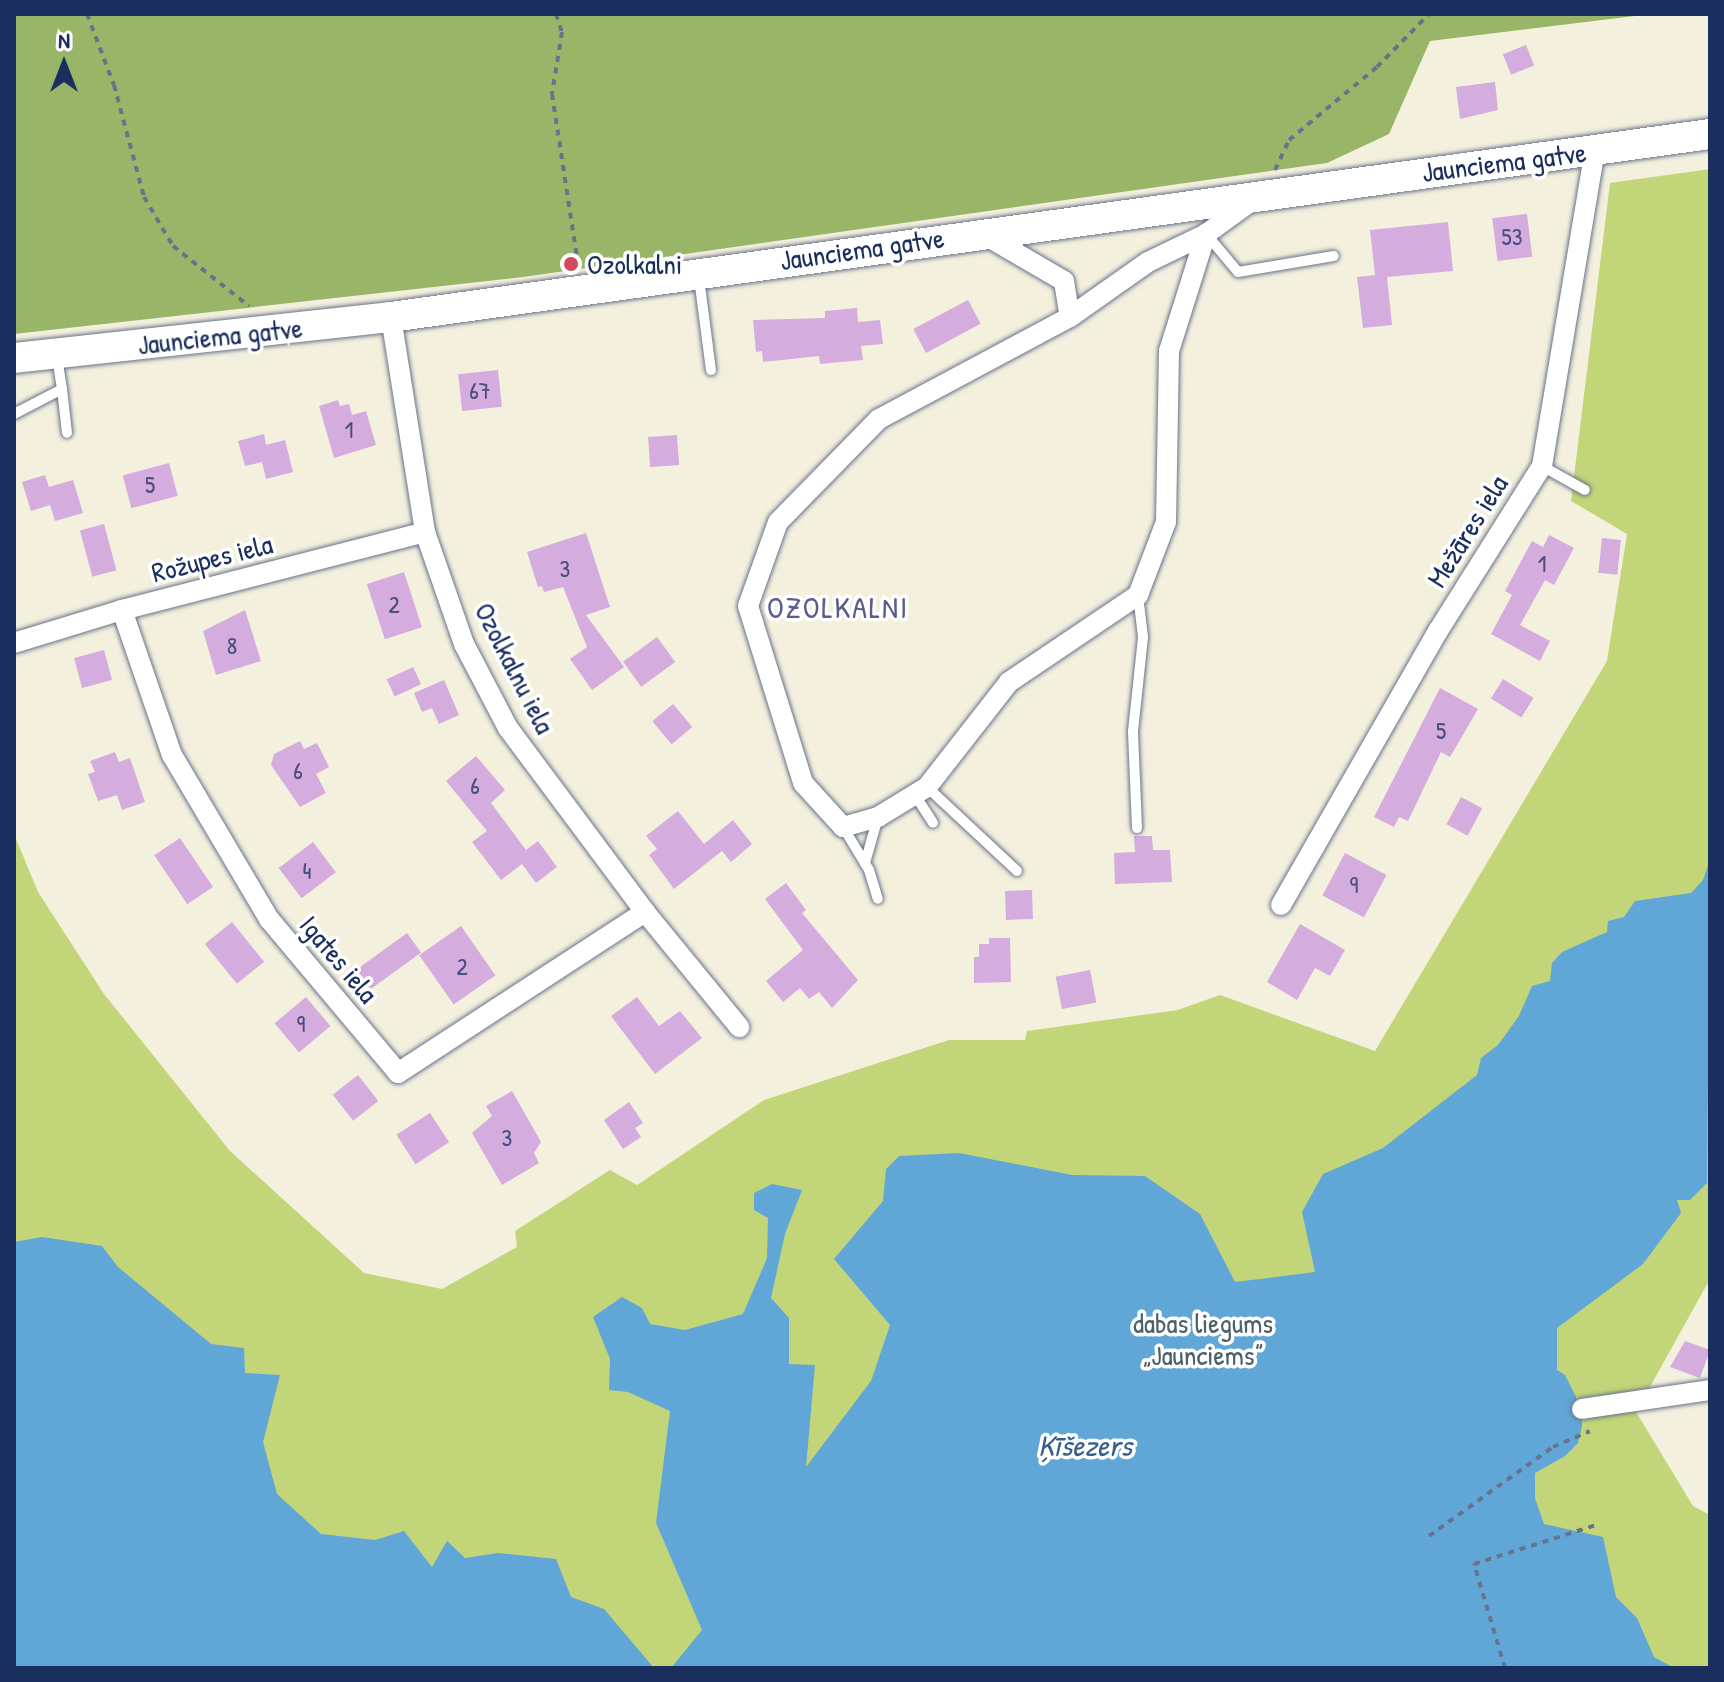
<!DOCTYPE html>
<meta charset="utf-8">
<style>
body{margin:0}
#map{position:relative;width:1724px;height:1682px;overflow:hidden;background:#f4f0de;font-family:"Patrick Hand",sans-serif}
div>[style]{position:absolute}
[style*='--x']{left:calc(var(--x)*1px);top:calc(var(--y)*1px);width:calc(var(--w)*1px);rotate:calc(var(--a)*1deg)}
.green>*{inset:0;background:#c2d578}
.forest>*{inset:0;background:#99b668}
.water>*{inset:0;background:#60a6d6}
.building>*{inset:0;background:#d4acde;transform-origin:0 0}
.path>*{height:4px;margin-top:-2px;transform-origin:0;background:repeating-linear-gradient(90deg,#67738b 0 6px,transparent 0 12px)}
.roads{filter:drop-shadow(0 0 2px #67738b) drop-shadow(0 0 2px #67738b)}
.lane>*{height:10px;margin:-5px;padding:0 5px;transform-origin:5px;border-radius:5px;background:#fff}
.street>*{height:20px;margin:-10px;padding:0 10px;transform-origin:10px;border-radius:10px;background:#fff}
.secondary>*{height:30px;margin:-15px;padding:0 15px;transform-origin:15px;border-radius:15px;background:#fff}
.dots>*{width:22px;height:22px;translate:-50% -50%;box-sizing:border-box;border:4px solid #fff;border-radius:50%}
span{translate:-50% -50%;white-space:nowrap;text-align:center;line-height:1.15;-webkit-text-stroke:7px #fff;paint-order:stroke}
.number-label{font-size:24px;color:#494e7e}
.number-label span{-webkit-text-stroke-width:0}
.street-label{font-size:28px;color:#1b2f5e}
.poi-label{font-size:28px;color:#1b2f5e}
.left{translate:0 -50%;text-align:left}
.park-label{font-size:28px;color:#4d6166}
.neighbourhood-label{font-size:30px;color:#5c5b8b;letter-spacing:2px}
.water-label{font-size:30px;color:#375f8e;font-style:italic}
.frame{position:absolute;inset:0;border:16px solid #1b2f5e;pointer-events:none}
.north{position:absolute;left:24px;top:24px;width:80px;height:80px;-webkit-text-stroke:6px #fff;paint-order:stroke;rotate:0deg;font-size:22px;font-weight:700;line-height:32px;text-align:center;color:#1b2f5e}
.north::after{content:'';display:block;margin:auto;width:28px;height:36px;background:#1b2f5e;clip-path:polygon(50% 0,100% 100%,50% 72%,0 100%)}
</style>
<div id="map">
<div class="green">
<div style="clip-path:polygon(1710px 169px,1710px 1279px,1636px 1412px,1693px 1506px,1710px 1515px,1710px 1668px,14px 1668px,14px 834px,38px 892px,104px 994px,230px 1151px,364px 1273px,442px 1289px,517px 1247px,515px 1231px,610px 1170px,637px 1185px,764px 1100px,949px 1040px,1025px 1040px,1027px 1031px,1178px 1010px,1220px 995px,1375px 1051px,1607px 661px,1627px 534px,1571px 501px,1610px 183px)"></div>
</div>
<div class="forest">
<div style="clip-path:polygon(14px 14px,1651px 14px,1430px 41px,1389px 134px,1327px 163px,523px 277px,14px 334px)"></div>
</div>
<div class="water">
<div style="clip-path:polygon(1710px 860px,1707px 1183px,1690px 1200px,1677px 1200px,1681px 1213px,1643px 1264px,1557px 1328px,1557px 1370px,1565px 1375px,1582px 1409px,1582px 1426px,1578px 1443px,1565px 1456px,1535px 1473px,1535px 1498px,1544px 1524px,1603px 1537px,1616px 1597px,1637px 1618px,1654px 1657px,1674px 1668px,671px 1668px,702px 1630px,656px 1523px,670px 1411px,628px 1392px,609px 1390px,610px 1359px,593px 1317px,622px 1297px,642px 1308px,650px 1324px,685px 1330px,743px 1314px,767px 1258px,768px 1218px,754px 1210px,754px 1193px,772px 1184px,802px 1190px,785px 1234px,771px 1298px,789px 1318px,789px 1364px,815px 1365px,806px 1467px,871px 1381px,890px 1325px,834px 1259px,883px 1201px,886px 1169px,899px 1156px,959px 1153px,1072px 1175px,1145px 1176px,1200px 1214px,1235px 1282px,1315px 1272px,1302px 1212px,1323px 1174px,1383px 1148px,1477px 1075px,1481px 1058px,1498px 1045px,1519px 1016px,1532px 986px,1550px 981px,1552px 963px,1562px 952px,1607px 932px,1608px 921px,1624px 917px,1635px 901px,1691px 893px,1703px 880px)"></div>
<div style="clip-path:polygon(42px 1237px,102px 1246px,118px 1267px,211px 1344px,244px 1348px,245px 1373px,280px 1375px,263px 1442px,277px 1494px,321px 1534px,375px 1540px,404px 1531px,432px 1567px,447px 1541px,465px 1558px,498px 1553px,556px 1559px,571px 1597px,604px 1609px,654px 1668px,14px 1668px,14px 1242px)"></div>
</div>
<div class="building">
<div style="left:1526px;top:45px;width:22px;height:25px;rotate:68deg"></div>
<div style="clip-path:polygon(1495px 82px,1498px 110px,1460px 119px,1456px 87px)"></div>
<div style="left:1527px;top:214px;width:43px;height:35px;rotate:83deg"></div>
<div style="clip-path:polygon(1448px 222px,1453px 271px,1387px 277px,1392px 325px,1363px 328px,1357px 277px,1375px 275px,1370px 230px)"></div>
<div style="left:968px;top:300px;width:27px;height:62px;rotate:62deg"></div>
<div style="clip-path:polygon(857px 308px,858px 322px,880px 320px,883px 344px,861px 346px,863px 360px,820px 364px,819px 356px,763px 362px,762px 351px,756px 352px,753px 320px,825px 318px,825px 311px)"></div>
<div style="left:498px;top:370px;width:37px;height:40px;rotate:84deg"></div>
<div style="clip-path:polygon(338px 400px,340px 406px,349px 404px,352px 415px,366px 411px,376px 445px,334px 458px,319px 406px)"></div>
<div style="clip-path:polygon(264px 434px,266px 445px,285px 440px,293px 472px,266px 479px,262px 462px,245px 466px,238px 441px)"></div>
<div style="left:677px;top:435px;width:30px;height:29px;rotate:86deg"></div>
<div style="left:169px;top:463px;width:34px;height:48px;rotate:75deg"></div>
<div style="clip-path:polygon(45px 475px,49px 487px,73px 480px,83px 513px,55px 521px,50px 505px,31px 511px,22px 482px)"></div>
<div style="left:104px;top:524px;width:48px;height:25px;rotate:75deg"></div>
<div style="clip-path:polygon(586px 533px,610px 607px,586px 615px,624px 667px,592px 690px,570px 659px,587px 647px,563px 587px,544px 592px,542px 586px,538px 587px,527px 552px)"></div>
<div style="clip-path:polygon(1549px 535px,1574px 548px,1554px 585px,1545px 580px,1520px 625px,1550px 641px,1540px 661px,1491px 634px,1512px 595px,1505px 591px,1532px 541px,1543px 547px)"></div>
<div style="left:1602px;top:538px;width:19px;height:35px;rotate:6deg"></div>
<div style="left:404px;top:572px;width:58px;height:39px;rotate:72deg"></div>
<div style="clip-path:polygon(245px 610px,261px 661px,216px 675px,203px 631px)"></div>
<div style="left:657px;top:637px;width:31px;height:42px;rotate:54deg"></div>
<div style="left:104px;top:650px;width:31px;height:31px;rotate:75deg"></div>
<div style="left:413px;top:667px;width:19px;height:29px;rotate:65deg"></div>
<div style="left:1503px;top:679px;width:36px;height:23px;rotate:32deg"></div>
<div style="clip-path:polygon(444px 680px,459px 715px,439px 724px,432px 708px,422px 712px,414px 693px)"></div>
<div style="clip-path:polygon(1440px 688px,1478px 709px,1450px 757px,1441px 752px,1408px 821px,1399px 817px,1394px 827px,1374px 817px)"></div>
<div style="left:673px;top:704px;width:30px;height:27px;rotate:50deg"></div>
<div style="clip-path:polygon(300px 741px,304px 749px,317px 743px,329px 767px,316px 774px,326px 793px,300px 807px,271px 765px,274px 754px)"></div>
<div style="clip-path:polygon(115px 752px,119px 762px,130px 758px,145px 802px,122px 810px,117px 795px,98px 801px,88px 774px,95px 772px,90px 761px)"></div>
<div style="clip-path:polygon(476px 756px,505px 790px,491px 803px,526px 850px,538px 841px,557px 867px,536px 883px,522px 864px,501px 880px,472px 842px,487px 831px,446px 781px)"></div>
<div style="left:1461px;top:797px;width:24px;height:31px;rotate:28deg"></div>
<div style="clip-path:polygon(678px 811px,704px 844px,733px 820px,752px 844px,731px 862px,722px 851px,674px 889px,649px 855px,657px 849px,646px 836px)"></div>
<div style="clip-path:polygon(1134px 836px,1152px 836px,1153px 850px,1170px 850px,1172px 882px,1115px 884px,1114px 853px,1135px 852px)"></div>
<div style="left:180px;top:838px;width:59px;height:31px;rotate:56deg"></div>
<div style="left:313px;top:842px;width:38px;height:43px;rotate:53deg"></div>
<div style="left:1345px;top:853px;width:47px;height:48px;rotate:28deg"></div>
<div style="clip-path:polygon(786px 883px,806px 910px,802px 913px,858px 980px,832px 1008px,819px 992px,809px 999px,800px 988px,783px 1002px,766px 981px,803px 950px,765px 899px)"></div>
<div style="left:1032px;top:890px;width:29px;height:27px;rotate:88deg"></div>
<div style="left:232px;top:922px;width:51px;height:35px;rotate:51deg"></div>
<div style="clip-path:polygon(1300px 924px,1345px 950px,1330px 976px,1315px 968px,1297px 1000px,1267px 982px)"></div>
<div style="left:461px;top:926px;width:60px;height:51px;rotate:55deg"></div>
<div style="left:407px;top:933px;width:24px;height:63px;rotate:54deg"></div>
<div style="clip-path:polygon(989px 938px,1010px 938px,1011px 982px,974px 983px,974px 957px,979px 957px,979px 944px,989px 944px)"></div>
<div style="left:1090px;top:970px;width:33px;height:35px;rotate:79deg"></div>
<div style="left:306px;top:997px;width:38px;height:41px;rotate:50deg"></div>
<div style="clip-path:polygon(637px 997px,659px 1026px,680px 1011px,702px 1038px,655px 1074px,611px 1016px)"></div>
<div style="left:358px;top:1075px;width:33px;height:32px;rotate:52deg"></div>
<div style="clip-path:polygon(512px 1091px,541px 1142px,534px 1153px,539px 1163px,502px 1185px,472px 1133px,492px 1116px,486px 1106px)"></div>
<div style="clip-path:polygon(629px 1102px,643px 1123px,635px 1128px,641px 1137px,623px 1149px,604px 1120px)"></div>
<div style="left:430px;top:1113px;width:35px;height:40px;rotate:57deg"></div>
<div style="clip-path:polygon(1685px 1341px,1710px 1350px,1700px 1378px,1670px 1367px)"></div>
</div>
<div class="path">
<div style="--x:87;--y:14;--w:76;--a:69.2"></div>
<div style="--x:114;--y:85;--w:116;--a:75"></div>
<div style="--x:144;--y:197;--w:57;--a:59.4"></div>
<div style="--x:173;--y:246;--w:97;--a:38.3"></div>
<div style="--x:556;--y:14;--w:19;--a:72"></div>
<div style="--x:562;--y:32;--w:63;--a:99.2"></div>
<div style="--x:552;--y:94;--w:172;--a:81.3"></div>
<div style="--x:1275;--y:170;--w:33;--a:-65"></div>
<div style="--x:1289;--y:140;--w:114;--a:-39.7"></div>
<div style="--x:1377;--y:67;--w:74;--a:-45.5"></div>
<div style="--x:1429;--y:1536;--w:153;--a:-35.7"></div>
<div style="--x:1553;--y:1447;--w:40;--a:-23.4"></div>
<div style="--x:1505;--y:1668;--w:109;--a:-106.6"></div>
<div style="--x:1474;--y:1564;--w:131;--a:-17.7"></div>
</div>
<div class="roads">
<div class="lane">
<div style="--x:1207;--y:235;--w:48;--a:50"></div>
<div style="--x:1238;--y:272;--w:97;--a:-9.5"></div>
<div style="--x:699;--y:278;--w:93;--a:82.6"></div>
<div style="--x:62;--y:389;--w:44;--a:83.5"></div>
<div style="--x:14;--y:414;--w:54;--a:-27.5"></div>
<div style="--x:62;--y:389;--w:33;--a:-99"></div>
<div style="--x:1542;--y:466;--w:49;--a:29.2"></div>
<div style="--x:927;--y:787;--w:123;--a:43"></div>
<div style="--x:915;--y:795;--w:33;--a:57"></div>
<div style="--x:843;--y:827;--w:50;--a:58.8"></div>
<div style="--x:869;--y:870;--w:30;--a:73"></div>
<div style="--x:1137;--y:828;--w:97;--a:-92.4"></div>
<div style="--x:1133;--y:731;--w:95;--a:-83.9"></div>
<div style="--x:1143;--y:637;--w:42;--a:-96.8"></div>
<div style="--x:865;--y:863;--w:48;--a:-74.2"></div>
</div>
<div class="street">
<div style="--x:985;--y:235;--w:91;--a:30.2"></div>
<div style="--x:1064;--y:281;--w:36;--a:81"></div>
<div style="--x:1070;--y:317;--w:217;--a:151.9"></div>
<div style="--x:879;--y:419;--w:144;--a:134.4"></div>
<div style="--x:778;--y:522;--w:89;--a:109.7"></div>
<div style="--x:748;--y:606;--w:185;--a:72.7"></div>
<div style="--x:803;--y:783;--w:59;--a:47.7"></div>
<div style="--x:843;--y:827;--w:36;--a:-16"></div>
<div style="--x:878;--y:817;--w:57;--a:-31.5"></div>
<div style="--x:927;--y:787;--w:133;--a:-52"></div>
<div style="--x:1009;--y:682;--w:156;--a:-34"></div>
<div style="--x:1138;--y:595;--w:78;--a:-69"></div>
<div style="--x:1166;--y:522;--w:171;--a:-89"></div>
<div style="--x:1169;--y:351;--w:123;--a:-72.5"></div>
<div style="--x:1206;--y:234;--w:58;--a:-35.9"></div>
<div style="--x:391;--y:317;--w:218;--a:81"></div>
<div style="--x:425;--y:532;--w:119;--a:70.8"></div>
<div style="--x:464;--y:644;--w:95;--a:62.4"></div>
<div style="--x:508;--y:728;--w:229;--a:53.3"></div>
<div style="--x:645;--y:912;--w:149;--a:50.7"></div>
<div style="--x:1070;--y:317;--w:95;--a:-35.2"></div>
<div style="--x:1148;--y:262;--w:64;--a:-25.8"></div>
<div style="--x:122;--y:610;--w:153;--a:71"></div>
<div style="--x:172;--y:755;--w:191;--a:59.4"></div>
<div style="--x:269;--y:919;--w:201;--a:50"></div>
<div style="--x:398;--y:1073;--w:295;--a:-33.1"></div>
<div style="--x:14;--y:643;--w:113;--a:-17"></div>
<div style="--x:122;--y:610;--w:313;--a:-14.4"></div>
<div style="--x:1281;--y:905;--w:316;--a:-60.2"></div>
<div style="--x:1438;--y:631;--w:195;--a:-57.8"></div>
<div style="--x:1542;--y:466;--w:320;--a:-80.5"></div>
<div style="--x:1582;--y:1409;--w:129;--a:-8.4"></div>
</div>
<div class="secondary">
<div style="--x:14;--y:358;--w:379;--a:-6.2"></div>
<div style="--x:391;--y:317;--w:1332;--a:-7.9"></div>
</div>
</div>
<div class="dots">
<div style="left:571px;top:264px;background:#d1495b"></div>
</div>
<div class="number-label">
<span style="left:1512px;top:237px">53</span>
<span style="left:480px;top:391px">67</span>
<span style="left:349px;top:430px">1</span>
<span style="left:150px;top:485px">5</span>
<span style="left:1542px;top:564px">1</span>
<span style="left:565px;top:569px">3</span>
<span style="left:394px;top:605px">2</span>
<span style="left:232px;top:646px">8</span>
<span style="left:1441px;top:731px">5</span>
<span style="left:298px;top:771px">6</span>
<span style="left:475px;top:786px">6</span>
<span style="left:307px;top:871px">4</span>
<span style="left:1354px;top:885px">9</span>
<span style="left:462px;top:967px">2</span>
<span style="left:301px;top:1024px">9</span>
<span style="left:507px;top:1138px">3</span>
</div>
<div class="street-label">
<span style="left:1504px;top:162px;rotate:-7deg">Jaunciema gatve</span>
<span style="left:862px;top:249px;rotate:-8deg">Jaunciema gatve</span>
<span style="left:220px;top:336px;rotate:-6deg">Jaunciema gatve</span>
<span style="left:1467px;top:531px;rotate:-58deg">Mežāres iela</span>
<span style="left:212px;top:558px;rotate:-14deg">Rožupes iela</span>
<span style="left:515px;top:668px;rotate:63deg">Ozolkalnu iela</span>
<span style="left:339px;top:959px;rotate:50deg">Igates iela</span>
</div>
<div class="poi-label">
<span class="left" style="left:587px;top:264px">Ozolkalni</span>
</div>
<div class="park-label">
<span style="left:1203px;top:1339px">dabas liegums<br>„Jaunciems”</span>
</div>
<div class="neighbourhood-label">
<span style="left:838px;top:607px">OZOLKALNI</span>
</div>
<div class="water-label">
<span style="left:1085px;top:1445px">Ķīšezers</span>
</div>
<div class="frame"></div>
<div class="north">N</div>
</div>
